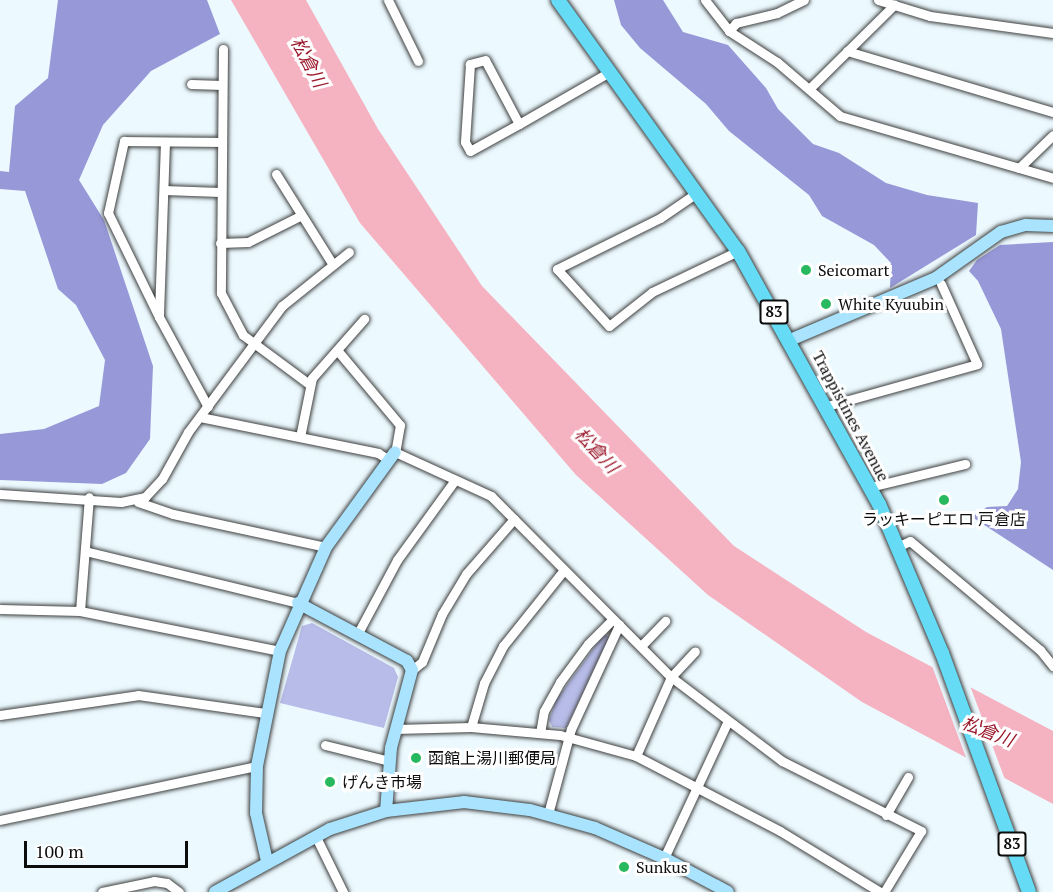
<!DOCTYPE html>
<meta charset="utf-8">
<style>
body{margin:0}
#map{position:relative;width:1053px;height:892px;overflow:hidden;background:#ecfaff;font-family:"PT Serif","Noto Sans JP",serif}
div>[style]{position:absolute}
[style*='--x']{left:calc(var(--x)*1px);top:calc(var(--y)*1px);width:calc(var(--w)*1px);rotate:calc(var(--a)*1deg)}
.green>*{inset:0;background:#b7bce8}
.forest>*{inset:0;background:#9798d8}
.water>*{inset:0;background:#f5b2c0}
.pier>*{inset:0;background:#ecfaff}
.roads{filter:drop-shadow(0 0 2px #3f3f3f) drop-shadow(0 0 2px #3f3f3f)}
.street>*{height:9px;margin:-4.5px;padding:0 4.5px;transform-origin:4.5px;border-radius:4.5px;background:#fff}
.secondary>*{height:12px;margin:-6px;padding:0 6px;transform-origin:6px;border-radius:6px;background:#a9e3fd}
.primary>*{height:14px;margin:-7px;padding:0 7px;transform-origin:7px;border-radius:7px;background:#65dbf5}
.dots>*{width:16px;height:16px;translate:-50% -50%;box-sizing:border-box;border:3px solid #fff;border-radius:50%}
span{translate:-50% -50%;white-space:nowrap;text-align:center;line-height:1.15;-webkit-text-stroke:6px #fff;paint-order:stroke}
.shield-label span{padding:2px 4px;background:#fff;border:2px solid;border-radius:4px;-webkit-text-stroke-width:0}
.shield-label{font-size:15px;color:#0c0c0c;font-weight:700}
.poi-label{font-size:16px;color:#0c0c0c}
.left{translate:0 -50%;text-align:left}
.street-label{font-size:16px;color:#0c0c0c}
.water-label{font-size:18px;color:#9b192b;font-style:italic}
.scale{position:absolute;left:24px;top:841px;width:164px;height:27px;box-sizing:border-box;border:3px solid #0c0c0c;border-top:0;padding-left:8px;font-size:18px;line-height:21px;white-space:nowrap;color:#0c0c0c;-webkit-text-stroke:4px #fff;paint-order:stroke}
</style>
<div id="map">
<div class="green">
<div style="clip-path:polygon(312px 623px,394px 668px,398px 677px,384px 728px,280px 703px,302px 626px)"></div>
<div style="clip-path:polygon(604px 634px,609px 637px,566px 728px,552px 727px,549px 720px,556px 700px)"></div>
</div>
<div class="forest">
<div style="clip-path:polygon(58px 0,207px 0,220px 34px,151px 71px,103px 125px,79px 180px,104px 220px,153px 366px,150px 439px,126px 473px,102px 484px,0 480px,0 434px,44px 429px,99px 406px,105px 360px,76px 305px,58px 289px,25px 191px,0 189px,0 171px,9px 172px,15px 106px,48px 78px)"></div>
<div style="clip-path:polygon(614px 0,663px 0,683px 32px,728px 45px,766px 88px,778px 109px,813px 144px,839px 153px,886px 183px,927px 195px,978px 203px,976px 235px,890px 288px,891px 263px,874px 245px,822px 216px,809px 195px,729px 131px,706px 104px,640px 48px,621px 25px)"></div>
<div style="clip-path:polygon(1053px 242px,1053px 570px,972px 517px,987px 507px,1007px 506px,1018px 489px,1021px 462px,1001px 329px,978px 281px,969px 271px,977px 260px,1000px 245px)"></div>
</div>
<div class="water">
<div style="clip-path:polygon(231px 0,306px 0,378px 129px,482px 286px,734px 546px,866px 632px,1053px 731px,1053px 804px,862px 702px,708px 595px,576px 475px,360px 223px)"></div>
</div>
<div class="pier">
<div style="clip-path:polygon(931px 663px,969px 683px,1007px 785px,968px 763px)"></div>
</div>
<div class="roads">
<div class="street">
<div style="--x:388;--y:0;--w:68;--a:63.8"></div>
<div style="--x:705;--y:0;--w:39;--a:52"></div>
<div style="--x:729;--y:31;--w:57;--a:32.9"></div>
<div style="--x:777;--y:62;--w:83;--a:40.6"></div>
<div style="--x:840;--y:116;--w:222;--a:16.2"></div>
<div style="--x:878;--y:0;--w:54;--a:17.1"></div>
<div style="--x:930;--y:16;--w:124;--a:7.9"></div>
<div style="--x:729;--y:31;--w:11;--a:-49"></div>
<div style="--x:736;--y:23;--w:42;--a:-13.7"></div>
<div style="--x:777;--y:13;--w:30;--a:-26"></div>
<div style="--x:223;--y:49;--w:244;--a:90.5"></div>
<div style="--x:221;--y:293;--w:47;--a:62.4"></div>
<div style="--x:243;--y:335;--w:82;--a:36.6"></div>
<div style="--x:847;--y:51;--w:215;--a:16.5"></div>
<div style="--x:191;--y:84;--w:31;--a:2"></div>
<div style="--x:809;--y:89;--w:120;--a:-44.7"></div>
<div style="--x:519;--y:124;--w:72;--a:-118"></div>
<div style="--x:485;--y:60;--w:16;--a:165"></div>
<div style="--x:470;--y:64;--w:78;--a:93.7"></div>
<div style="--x:465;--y:142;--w:10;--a:61"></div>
<div style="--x:470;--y:151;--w:56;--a:-28.9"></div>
<div style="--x:519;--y:124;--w:106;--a:-29.9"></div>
<div style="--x:165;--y:142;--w:175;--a:92"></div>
<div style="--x:159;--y:317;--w:102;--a:61.4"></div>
<div style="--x:1019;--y:168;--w:47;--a:-44.1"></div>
<div style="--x:276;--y:174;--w:107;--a:57.9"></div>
<div style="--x:164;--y:190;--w:56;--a:2"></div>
<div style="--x:698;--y:192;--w:46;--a:145.6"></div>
<div style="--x:660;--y:218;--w:115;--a:153.7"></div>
<div style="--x:557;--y:269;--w:77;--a:47.6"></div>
<div style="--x:609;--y:326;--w:55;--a:-38.3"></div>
<div style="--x:652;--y:292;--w:95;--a:-25.5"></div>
<div style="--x:220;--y:243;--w:28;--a:-2"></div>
<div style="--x:248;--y:242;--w:58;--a:-26.6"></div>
<div style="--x:159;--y:317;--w:116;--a:-116.1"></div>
<div style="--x:108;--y:213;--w:74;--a:-77.5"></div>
<div style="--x:124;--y:141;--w:97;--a:0.6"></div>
<div style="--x:337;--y:350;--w:98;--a:50"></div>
<div style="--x:400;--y:425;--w:27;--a:100"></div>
<div style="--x:395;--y:452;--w:106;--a:24.6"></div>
<div style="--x:491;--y:496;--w:255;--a:45.2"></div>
<div style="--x:671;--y:677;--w:139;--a:37.1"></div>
<div style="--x:782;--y:761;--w:156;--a:26.7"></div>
<div style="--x:921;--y:831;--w:71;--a:121.2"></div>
<div style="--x:827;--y:406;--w:156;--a:-15.6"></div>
<div style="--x:977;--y:364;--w:88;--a:-114.2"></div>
<div style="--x:200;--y:417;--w:182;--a:11.4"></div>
<div style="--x:378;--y:453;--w:13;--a:32"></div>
<div style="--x:300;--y:437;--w:60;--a:-78.5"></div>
<div style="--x:312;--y:378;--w:79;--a:-48.6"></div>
<div style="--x:870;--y:487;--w:98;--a:-13.6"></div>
<div style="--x:0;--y:494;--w:121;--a:3.8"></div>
<div style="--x:121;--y:502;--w:25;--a:-12"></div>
<div style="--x:145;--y:497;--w:25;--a:-47"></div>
<div style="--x:162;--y:479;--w:54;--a:-61"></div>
<div style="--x:188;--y:432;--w:157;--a:-53.3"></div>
<div style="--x:282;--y:306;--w:86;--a:-38.9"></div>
<div style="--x:138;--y:502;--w:37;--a:19"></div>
<div style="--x:173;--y:514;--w:157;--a:12.2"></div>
<div style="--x:897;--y:547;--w:14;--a:-25"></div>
<div style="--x:910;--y:541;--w:170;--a:40"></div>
<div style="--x:1040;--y:650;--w:21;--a:51"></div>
<div style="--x:85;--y:551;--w:219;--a:13.7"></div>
<div style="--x:0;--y:609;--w:80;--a:1.4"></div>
<div style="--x:80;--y:611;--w:204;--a:11.3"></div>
<div style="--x:80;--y:611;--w:114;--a:-85.5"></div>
<div style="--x:358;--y:633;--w:83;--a:-61.9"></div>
<div style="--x:397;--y:560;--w:99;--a:-54.1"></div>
<div style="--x:641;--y:646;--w:35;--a:-46"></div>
<div style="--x:412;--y:670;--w:13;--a:-39"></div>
<div style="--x:422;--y:662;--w:52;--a:-67.4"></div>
<div style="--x:442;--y:614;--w:47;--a:-59"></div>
<div style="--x:466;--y:574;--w:73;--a:-48.9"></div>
<div style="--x:0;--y:715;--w:139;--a:-8.2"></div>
<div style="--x:138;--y:695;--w:128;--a:8.1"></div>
<div style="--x:471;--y:727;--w:46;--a:-73.5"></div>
<div style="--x:484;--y:683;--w:42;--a:-62.8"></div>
<div style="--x:503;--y:646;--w:96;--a:-51.3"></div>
<div style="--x:395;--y:729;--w:76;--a:-1.5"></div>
<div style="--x:471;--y:727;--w:89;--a:5.1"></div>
<div style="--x:560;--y:735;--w:79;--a:15.4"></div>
<div style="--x:636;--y:756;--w:162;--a:27.5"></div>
<div style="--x:780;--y:831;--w:117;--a:31.4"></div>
<div style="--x:540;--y:733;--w:22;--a:-80"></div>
<div style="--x:544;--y:711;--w:33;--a:-61"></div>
<div style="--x:560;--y:682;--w:47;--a:-53.6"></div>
<div style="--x:588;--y:644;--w:35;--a:-45"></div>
<div style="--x:325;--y:745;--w:66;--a:14"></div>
<div style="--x:636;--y:756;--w:86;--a:-66.1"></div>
<div style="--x:671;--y:677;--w:35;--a:-47"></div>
<div style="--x:548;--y:814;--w:88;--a:-74.9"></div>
<div style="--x:571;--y:729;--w:115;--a:-65.2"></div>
<div style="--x:886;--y:815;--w:44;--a:-59.9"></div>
<div style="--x:0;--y:820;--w:263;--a:-11.9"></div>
<div style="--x:315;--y:835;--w:64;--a:63.8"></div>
<div style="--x:664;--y:858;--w:151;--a:-65"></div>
<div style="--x:102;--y:892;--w:53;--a:-11.9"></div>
<div style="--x:154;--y:881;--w:13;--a:9"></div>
<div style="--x:167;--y:883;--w:15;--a:37"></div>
</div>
<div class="secondary">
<div style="--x:790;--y:340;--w:159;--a:-23"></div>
<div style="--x:936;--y:278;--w:80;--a:-35.3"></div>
<div style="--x:1001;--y:232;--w:26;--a:-16"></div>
<div style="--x:1026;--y:225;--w:27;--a:2"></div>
<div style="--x:298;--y:603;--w:123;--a:28"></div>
<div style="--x:407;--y:661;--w:10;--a:61"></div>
<div style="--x:412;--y:670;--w:81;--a:105.1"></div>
<div style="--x:391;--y:748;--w:63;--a:94.5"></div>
<div style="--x:267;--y:861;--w:49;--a:-102.9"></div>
<div style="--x:256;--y:813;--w:47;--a:-88.8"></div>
<div style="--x:257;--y:766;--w:117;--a:-78.7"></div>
<div style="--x:280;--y:651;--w:114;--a:-66.1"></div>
<div style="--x:326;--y:547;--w:117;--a:-54"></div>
<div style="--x:215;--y:892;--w:131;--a:-28.7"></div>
<div style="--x:330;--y:829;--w:59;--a:-17.8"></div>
<div style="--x:386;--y:811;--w:79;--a:-6.6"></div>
<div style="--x:464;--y:802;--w:66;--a:6.9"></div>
<div style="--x:530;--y:810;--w:67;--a:15.5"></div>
<div style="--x:595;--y:828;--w:75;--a:23.5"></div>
<div style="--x:664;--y:858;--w:72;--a:28"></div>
</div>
<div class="primary">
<div style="--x:558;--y:0;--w:309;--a:54.4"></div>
<div style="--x:738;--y:251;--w:290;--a:60.9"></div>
<div style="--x:879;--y:504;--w:162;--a:67.1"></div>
<div style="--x:942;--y:653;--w:254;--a:70"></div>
</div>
</div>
<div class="dots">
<div style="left:806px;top:270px;background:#28b95e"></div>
<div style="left:826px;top:304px;background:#28b95e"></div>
<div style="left:944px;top:500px;background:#28b95e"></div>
<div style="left:416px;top:758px;background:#28b95e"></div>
<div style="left:330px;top:782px;background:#28b95e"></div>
<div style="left:624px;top:867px;background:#28b95e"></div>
</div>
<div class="shield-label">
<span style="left:774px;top:312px">83</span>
<span style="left:1012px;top:844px">83</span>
</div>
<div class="poi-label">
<span class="left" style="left:818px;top:270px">Seicomart</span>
<span class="left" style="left:838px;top:304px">White Kyuubin</span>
<span style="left:944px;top:519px">ラッキーピエロ 戸倉店</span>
<span class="left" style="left:428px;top:758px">函館上湯川郵便局</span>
<span class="left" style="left:342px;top:782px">げんき市場</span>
<span class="left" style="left:636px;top:867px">Sunkus</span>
</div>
<div class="street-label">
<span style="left:851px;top:416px;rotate:62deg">Trappistines Avenue</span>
</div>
<div class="water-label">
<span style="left:309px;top:62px;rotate:62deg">松倉川</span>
<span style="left:597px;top:450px;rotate:47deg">松倉川</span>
<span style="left:988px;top:731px;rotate:21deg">松倉川</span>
</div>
<div class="scale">100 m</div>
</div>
